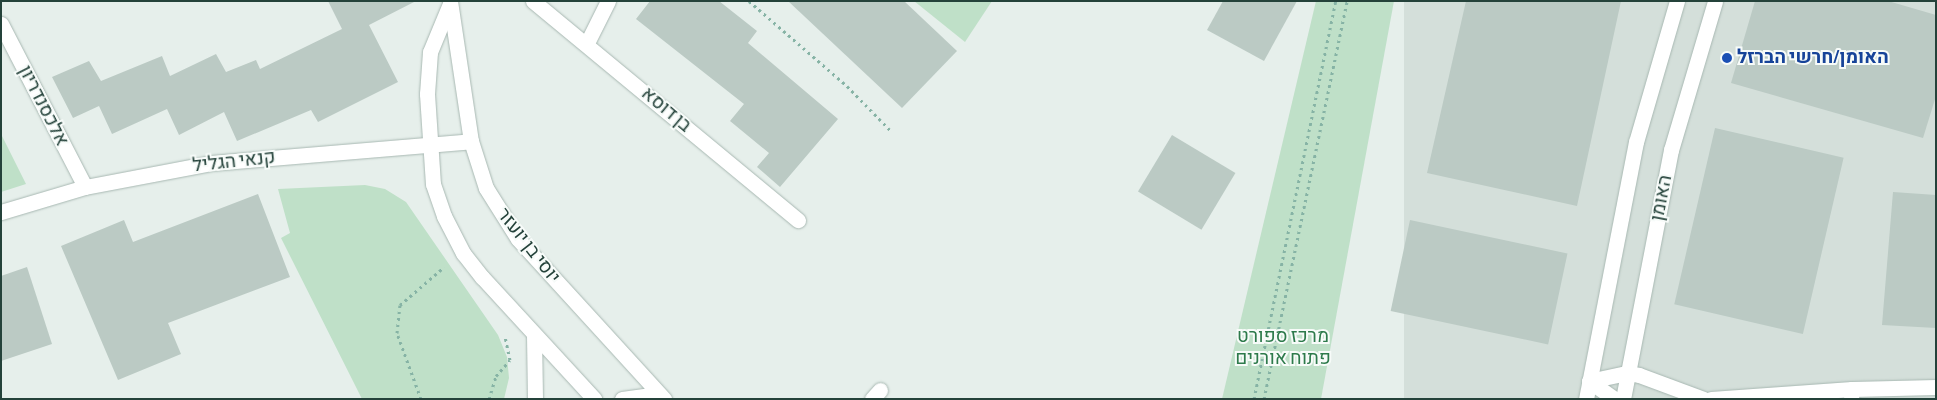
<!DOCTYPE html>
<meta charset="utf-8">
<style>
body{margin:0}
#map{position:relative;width:1937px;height:400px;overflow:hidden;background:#e6efeb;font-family:"Sofia Sans Condensed",Heebo,sans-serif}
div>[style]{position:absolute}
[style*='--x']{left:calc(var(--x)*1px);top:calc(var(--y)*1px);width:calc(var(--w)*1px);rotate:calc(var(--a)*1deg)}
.built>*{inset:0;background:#d4dfda;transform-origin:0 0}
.green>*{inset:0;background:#bfe0c8}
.building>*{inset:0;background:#bbcac4;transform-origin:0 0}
.path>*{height:3px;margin-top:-1.5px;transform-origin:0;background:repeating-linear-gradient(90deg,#86b3a5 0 2.5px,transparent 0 6.5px)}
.roads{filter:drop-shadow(0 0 1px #a8b8b2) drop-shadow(0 0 1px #a8b8b2)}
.lane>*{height:15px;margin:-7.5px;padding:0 7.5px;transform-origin:7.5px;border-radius:7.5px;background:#fff}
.street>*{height:15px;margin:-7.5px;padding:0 7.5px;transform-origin:7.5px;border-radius:7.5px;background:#fff}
.secondary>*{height:15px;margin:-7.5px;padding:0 7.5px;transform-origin:7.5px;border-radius:7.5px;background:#fff}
.dots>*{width:14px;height:14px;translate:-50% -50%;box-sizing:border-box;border:2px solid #f7fbf9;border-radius:50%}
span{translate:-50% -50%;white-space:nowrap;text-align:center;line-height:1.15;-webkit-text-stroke:4px #f7fbf9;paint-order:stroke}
.transit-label{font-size:19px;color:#164399;font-weight:700}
.left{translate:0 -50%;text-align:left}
.street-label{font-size:19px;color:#24423a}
.park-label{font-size:19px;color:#2d7a4b}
.frame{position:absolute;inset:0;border:2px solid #24423a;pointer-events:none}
</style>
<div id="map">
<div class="built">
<div style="left:1404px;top:1px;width:532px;height:406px"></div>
</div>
<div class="green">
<div style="clip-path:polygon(914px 1px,992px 1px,965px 42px)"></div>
<div style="clip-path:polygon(1316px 1px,1394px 1px,1321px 399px,1222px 399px)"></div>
<div style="clip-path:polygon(1px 134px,26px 184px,1px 192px)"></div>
<div style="clip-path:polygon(365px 185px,385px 189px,406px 202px,498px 335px,507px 357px,509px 378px,504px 399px,362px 399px,281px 238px,290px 233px,278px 189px)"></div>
</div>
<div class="building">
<div style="clip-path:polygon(328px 1px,416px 1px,369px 25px,398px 82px,318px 122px,311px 110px,237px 141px,224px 112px,179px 135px,167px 109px,112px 134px,99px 106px,73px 118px,52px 77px,89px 61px,101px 81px,162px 56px,170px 76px,216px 54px,226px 72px,256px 60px,260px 69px,342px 29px)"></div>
<div style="clip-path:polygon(650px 1px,719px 1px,757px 31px,748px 43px,838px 119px,780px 187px,757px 167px,769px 153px,730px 121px,744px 104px,636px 19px)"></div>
<div style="clip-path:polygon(788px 1px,904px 1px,957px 51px,902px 108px)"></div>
<div style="clip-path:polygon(1223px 1px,1297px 1px,1264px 61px,1207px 30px)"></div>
<div style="clip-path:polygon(1466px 1px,1621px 1px,1577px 206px,1427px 173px)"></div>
<div style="clip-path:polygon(1755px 1px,1888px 1px,1936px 15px,1936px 96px,1923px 138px,1731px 83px)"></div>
<div style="left:1715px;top:128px;width:132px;height:181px;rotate:13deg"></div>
<div style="left:1172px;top:135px;width:74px;height:66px;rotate:31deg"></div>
<div style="clip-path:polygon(1893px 192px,1936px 195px,1936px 328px,1882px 325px)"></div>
<div style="clip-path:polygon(258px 194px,290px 277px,168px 323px,181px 354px,118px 380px,61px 246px,124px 220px,133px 242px)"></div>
<div style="left:1410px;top:220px;width:161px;height:93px;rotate:12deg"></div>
<div style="clip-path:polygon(27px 267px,52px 344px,1px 361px,1px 276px)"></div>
</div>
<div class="path">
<div style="--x:749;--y:1;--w:130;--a:40.9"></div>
<div style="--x:847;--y:86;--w:64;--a:45.6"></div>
<div style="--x:421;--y:399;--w:70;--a:-110"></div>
<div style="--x:397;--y:333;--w:28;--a:-84"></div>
<div style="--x:400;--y:305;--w:58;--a:-40.8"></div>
<div style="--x:489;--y:399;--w:24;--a:-73"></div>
<div style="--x:496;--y:376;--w:21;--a:-49"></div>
<div style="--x:510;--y:360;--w:24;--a:-102"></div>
<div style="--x:1254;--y:399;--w:406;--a:-78.4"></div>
<div style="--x:1264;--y:399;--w:407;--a:-78.2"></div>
</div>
<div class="roads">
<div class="lane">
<div style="--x:872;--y:399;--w:12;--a:-48"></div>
</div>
<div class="street">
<div style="--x:533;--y:1;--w:344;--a:39.6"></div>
<div style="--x:1;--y:24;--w:183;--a:62.7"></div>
<div style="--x:587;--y:43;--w:47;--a:-63.4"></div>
<div style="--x:1;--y:212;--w:88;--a:-16.6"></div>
<div style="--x:85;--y:187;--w:128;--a:-10.8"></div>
<div style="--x:211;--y:163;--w:261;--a:-4.8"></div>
<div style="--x:1852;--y:389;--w:84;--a:-1.4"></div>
</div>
<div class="secondary">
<div style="--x:450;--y:1;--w:142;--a:81.5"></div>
<div style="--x:471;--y:141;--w:49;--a:72.3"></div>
<div style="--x:486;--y:188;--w:60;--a:57.9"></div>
<div style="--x:518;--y:239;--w:217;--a:47.6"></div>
<div style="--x:449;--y:6;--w:50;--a:112.4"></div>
<div style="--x:430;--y:52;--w:42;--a:94.1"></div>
<div style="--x:427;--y:94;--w:90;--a:86.2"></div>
<div style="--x:433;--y:184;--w:34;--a:71"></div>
<div style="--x:444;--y:216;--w:42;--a:62.8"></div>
<div style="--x:463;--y:253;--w:31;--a:52"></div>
<div style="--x:482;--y:277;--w:166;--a:47.4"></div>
<div style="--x:534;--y:335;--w:64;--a:89.1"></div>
<div style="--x:1589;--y:381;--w:39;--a:-12"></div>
<div style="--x:1627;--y:373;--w:12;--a:9"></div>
<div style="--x:1639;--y:375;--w:69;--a:20.3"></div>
<div style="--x:1589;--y:381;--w:32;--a:35"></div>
<div style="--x:622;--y:399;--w:37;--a:-8"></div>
<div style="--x:1586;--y:399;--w:262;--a:-79"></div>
<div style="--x:1636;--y:142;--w:147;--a:-73.8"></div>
<div style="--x:1623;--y:399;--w:254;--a:-79.1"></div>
<div style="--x:1671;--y:150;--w:155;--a:-73.5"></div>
<div style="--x:1711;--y:399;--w:141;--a:-4.1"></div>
<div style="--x:1852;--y:389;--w:10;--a:96"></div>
</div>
</div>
<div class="dots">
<div style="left:1727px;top:58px;background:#1a4fb4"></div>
</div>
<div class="transit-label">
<span class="left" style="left:1737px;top:58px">האומן/חרשי הברזל</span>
</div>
<div class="street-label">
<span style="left:43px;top:106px;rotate:63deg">אלכסנדריון</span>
<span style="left:666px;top:110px;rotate:40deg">בן דוסא</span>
<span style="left:234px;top:162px;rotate:-6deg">קנאי הגליל</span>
<span style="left:1662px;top:198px;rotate:-79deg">האומן</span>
<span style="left:528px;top:246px;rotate:52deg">יוסי בן יועזר</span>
</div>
<div class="park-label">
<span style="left:1283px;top:348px">מרכז ספורט<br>פתוח אורנים</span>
</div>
<div class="frame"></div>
</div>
